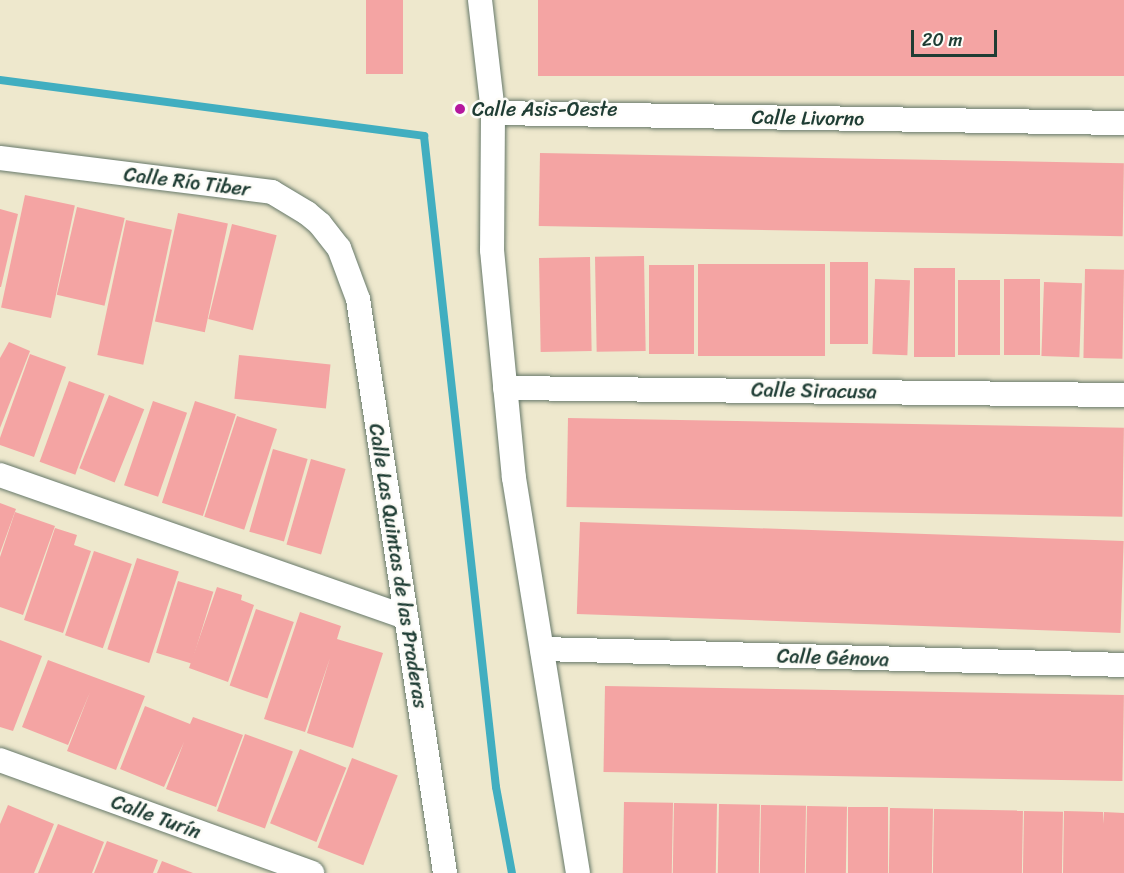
<!DOCTYPE html>
<meta charset="utf-8">
<style>
body{margin:0}
#map{position:relative;width:1124px;height:873px;overflow:hidden;background:#eee8cd;font-family:Sriracha,sans-serif}
div>[style]{position:absolute}
[style*='--x']{left:calc(var(--x)*1px);top:calc(var(--y)*1px);width:calc(var(--w)*1px);rotate:calc(var(--a)*1deg)}
.stream>*{height:8px;margin:-4px;padding:0 4px;transform-origin:4px;border-radius:4px;background:#41aec0}
.building>*{inset:0;background:#f4a4a3;transform-origin:0 0}
.roads{filter:drop-shadow(0 0 2px #67796a) drop-shadow(0 0 2px #67796a)}
.street>*{height:24px;margin:-12px;padding:0 12px;transform-origin:12px;border-radius:12px;background:#fff}
.dots>*{width:16px;height:16px;translate:-50% -50%;box-sizing:border-box;border:3px solid #fdfcf7;border-radius:50%}
span{translate:-50% -50%;white-space:nowrap;text-align:center;line-height:1.15;-webkit-text-stroke:5px #fdfcf7;paint-order:stroke}
.poi-label{font-size:20px;color:#1f3d34}
.left{translate:0 -50%;text-align:left}
.street-label{font-size:20px;color:#1f3d34}
.scale{position:absolute;left:911px;top:30px;width:86px;height:27px;box-sizing:border-box;border:3px solid #1f3d34;border-top:0;padding-left:8px;font-size:18px;line-height:21px;white-space:nowrap;color:#1f3d34;-webkit-text-stroke:4px #fdfcf7;paint-order:stroke}
</style>
<div id="map">
<div class="stream">
<div style="--x:0;--y:80;--w:428;--a:7.5"></div>
<div style="--x:424;--y:136;--w:655;--a:83.69"></div>
<div style="--x:496;--y:787;--w:87;--a:79.5"></div>
</div>
<div class="building">
<div style="left:366px;top:0;width:37px;height:74px"></div>
<div style="left:538px;top:0;width:586px;height:76px"></div>
<div style="left:540px;top:153px;width:584px;height:73px;rotate:1deg"></div>
<div style="left:25px;top:195px;width:51px;height:115px;rotate:12deg"></div>
<div style="left:77px;top:207px;width:49px;height:90px;rotate:13deg"></div>
<div style="clip-path:polygon(0 209px,18px 214px,1px 287px,0 287px)"></div>
<div style="left:178px;top:213px;width:51px;height:111px;rotate:12deg"></div>
<div style="left:126px;top:220px;width:47px;height:138px;rotate:12deg"></div>
<div style="left:232px;top:224px;width:46px;height:98px;rotate:14deg"></div>
<div style="left:644px;top:256px;width:95px;height:49px;rotate:89deg"></div>
<div style="left:590px;top:257px;width:94px;height:51px;rotate:89deg"></div>
<div style="left:868px;top:262px;width:82px;height:38px;rotate:90deg"></div>
<div style="left:698px;top:264px;width:127px;height:92px"></div>
<div style="left:649px;top:265px;width:45px;height:89px"></div>
<div style="left:914px;top:268px;width:41px;height:89px"></div>
<div style="left:1085px;top:269px;width:39px;height:89px;rotate:1deg"></div>
<div style="left:875px;top:279px;width:35px;height:75px;rotate:2deg"></div>
<div style="left:1004px;top:279px;width:36px;height:76px"></div>
<div style="left:958px;top:280px;width:42px;height:75px"></div>
<div style="left:1044px;top:282px;width:38px;height:74px;rotate:2deg"></div>
<div style="clip-path:polygon(9px 342px,30px 351px,0 428px,0 358px)"></div>
<div style="clip-path:polygon(30px 354px,66px 367px,34px 457px,0 445px,0 438px)"></div>
<div style="left:239px;top:355px;width:92px;height:44px;rotate:6deg"></div>
<div style="left:69px;top:381px;width:38px;height:86px;rotate:20deg"></div>
<div style="left:109px;top:395px;width:38px;height:79px;rotate:22deg"></div>
<div style="left:153px;top:401px;width:36px;height:89px;rotate:19deg"></div>
<div style="left:195px;top:401px;width:43px;height:107px;rotate:18deg"></div>
<div style="left:237px;top:416px;width:42px;height:106px;rotate:18deg"></div>
<div style="left:568px;top:418px;width:556px;height:89px;rotate:1deg"></div>
<div style="left:273px;top:449px;width:36px;height:86px;rotate:16deg"></div>
<div style="left:311px;top:459px;width:36px;height:89px;rotate:16deg"></div>
<div style="clip-path:polygon(0 503px,16px 509px,0 553px)"></div>
<div style="clip-path:polygon(15px 512px,55px 526px,23px 615px,0 607px,0 557px)"></div>
<div style="left:580px;top:522px;width:544px;height:92px;rotate:2deg"></div>
<div style="clip-path:polygon(55px 528px,77px 535px,74px 545px,91px 551px,63px 633px,24px 620px)"></div>
<div style="left:94px;top:551px;width:40px;height:89px;rotate:19deg"></div>
<div style="left:137px;top:558px;width:44px;height:96px;rotate:18deg"></div>
<div style="left:178px;top:581px;width:37px;height:75px;rotate:17deg"></div>
<div style="clip-path:polygon(217px 587px,242px 595px,241px 600px,254px 605px,228px 682px,189px 668px)"></div>
<div style="left:256px;top:609px;width:40px;height:81px;rotate:19deg"></div>
<div style="clip-path:polygon(300px 612px,341px 626px,337px 639px,383px 653px,353px 748px,307px 733px,330px 658px,305px 732px,264px 719px)"></div>
<div style="clip-path:polygon(0 640px,42px 656px,13px 731px,0 727px)"></div>
<div style="clip-path:polygon(48px 660px,145px 696px,116px 770px,67px 751px,90px 692px,68px 745px,22px 727px)"></div>
<div style="left:605px;top:686px;width:519px;height:86px;rotate:1deg"></div>
<div style="clip-path:polygon(145px 706px,190px 724px,193px 717px,243px 735px,216px 807px,166px 789px,184px 742px,164px 787px,120px 769px)"></div>
<div style="left:245px;top:734px;width:51px;height:82px;rotate:20deg"></div>
<div style="left:300px;top:749px;width:50px;height:80px;rotate:22deg"></div>
<div style="left:352px;top:758px;width:49px;height:96px;rotate:21deg"></div>
<div style="left:624px;top:802px;width:49px;height:71px;rotate:1deg"></div>
<div style="left:674px;top:803px;width:43px;height:70px;rotate:1deg"></div>
<div style="left:719px;top:804px;width:41px;height:69px;rotate:1deg"></div>
<div style="clip-path:polygon(8px 805px,54px 824px,34px 873px,0 873px,0 824px)"></div>
<div style="left:761px;top:805px;width:45px;height:68px;rotate:1deg"></div>
<div style="left:807px;top:806px;width:40px;height:67px;rotate:1deg"></div>
<div style="left:848px;top:807px;width:40px;height:66px"></div>
<div style="left:890px;top:808px;width:43px;height:65px;rotate:1deg"></div>
<div style="left:934px;top:809px;width:89px;height:64px;rotate:1deg"></div>
<div style="left:1024px;top:811px;width:39px;height:62px;rotate:1deg"></div>
<div style="clip-path:polygon(1064px 811px,1103px 812px,1104px 824px,1104px 812px,1124px 813px,1124px 873px,1063px 873px)"></div>
<div style="clip-path:polygon(58px 824px,104px 842px,92px 873px,38px 873px)"></div>
<div style="clip-path:polygon(107px 841px,158px 860px,153px 873px,94px 873px)"></div>
<div style="clip-path:polygon(162px 861px,193px 873px,157px 873px)"></div>
</div>
<div class="roads">
<div class="street">
<div style="--x:480;--y:0;--w:114;--a:83.4"></div>
<div style="--x:493;--y:113;--w:137;--a:90.4"></div>
<div style="--x:492;--y:250;--w:229;--a:84.5"></div>
<div style="--x:514;--y:478;--w:400;--a:80.8"></div>
<div style="--x:493;--y:113;--w:631;--a:0.91"></div>
<div style="--x:0;--y:158;--w:274;--a:7.1"></div>
<div style="--x:272;--y:192;--w:41;--a:31"></div>
<div style="--x:307;--y:213;--w:17;--a:40"></div>
<div style="--x:320;--y:224;--w:31;--a:52"></div>
<div style="--x:339;--y:248;--w:54;--a:69.6"></div>
<div style="--x:358;--y:299;--w:581;--a:81.38"></div>
<div style="--x:505;--y:388;--w:619;--a:0.65"></div>
<div style="--x:0;--y:475;--w:430;--a:19.3"></div>
<div style="--x:542;--y:649;--w:582;--a:1.57"></div>
<div style="--x:0;--y:760;--w:332;--a:19.9"></div>
</div>
</div>
<div class="dots">
<div style="left:460px;top:109px;background:#b5179e"></div>
</div>
<div class="poi-label">
<span class="left" style="left:472px;top:109px">Calle Asis-Oeste</span>
</div>
<div class="street-label">
<span style="left:808px;top:118px;rotate:1deg">Calle Livorno</span>
<span style="left:187px;top:182px;rotate:7deg">Calle Río Tiber</span>
<span style="left:814px;top:391px;rotate:1deg">Calle Siracusa</span>
<span style="left:398px;top:566px;rotate:81deg">Calle Las Quintas de las Praderas</span>
<span style="left:833px;top:658px;rotate:2deg">Calle Génova</span>
<span style="left:156px;top:817px;rotate:20deg">Calle Turín</span>
</div>
<div class="scale">20 m</div>
</div>
